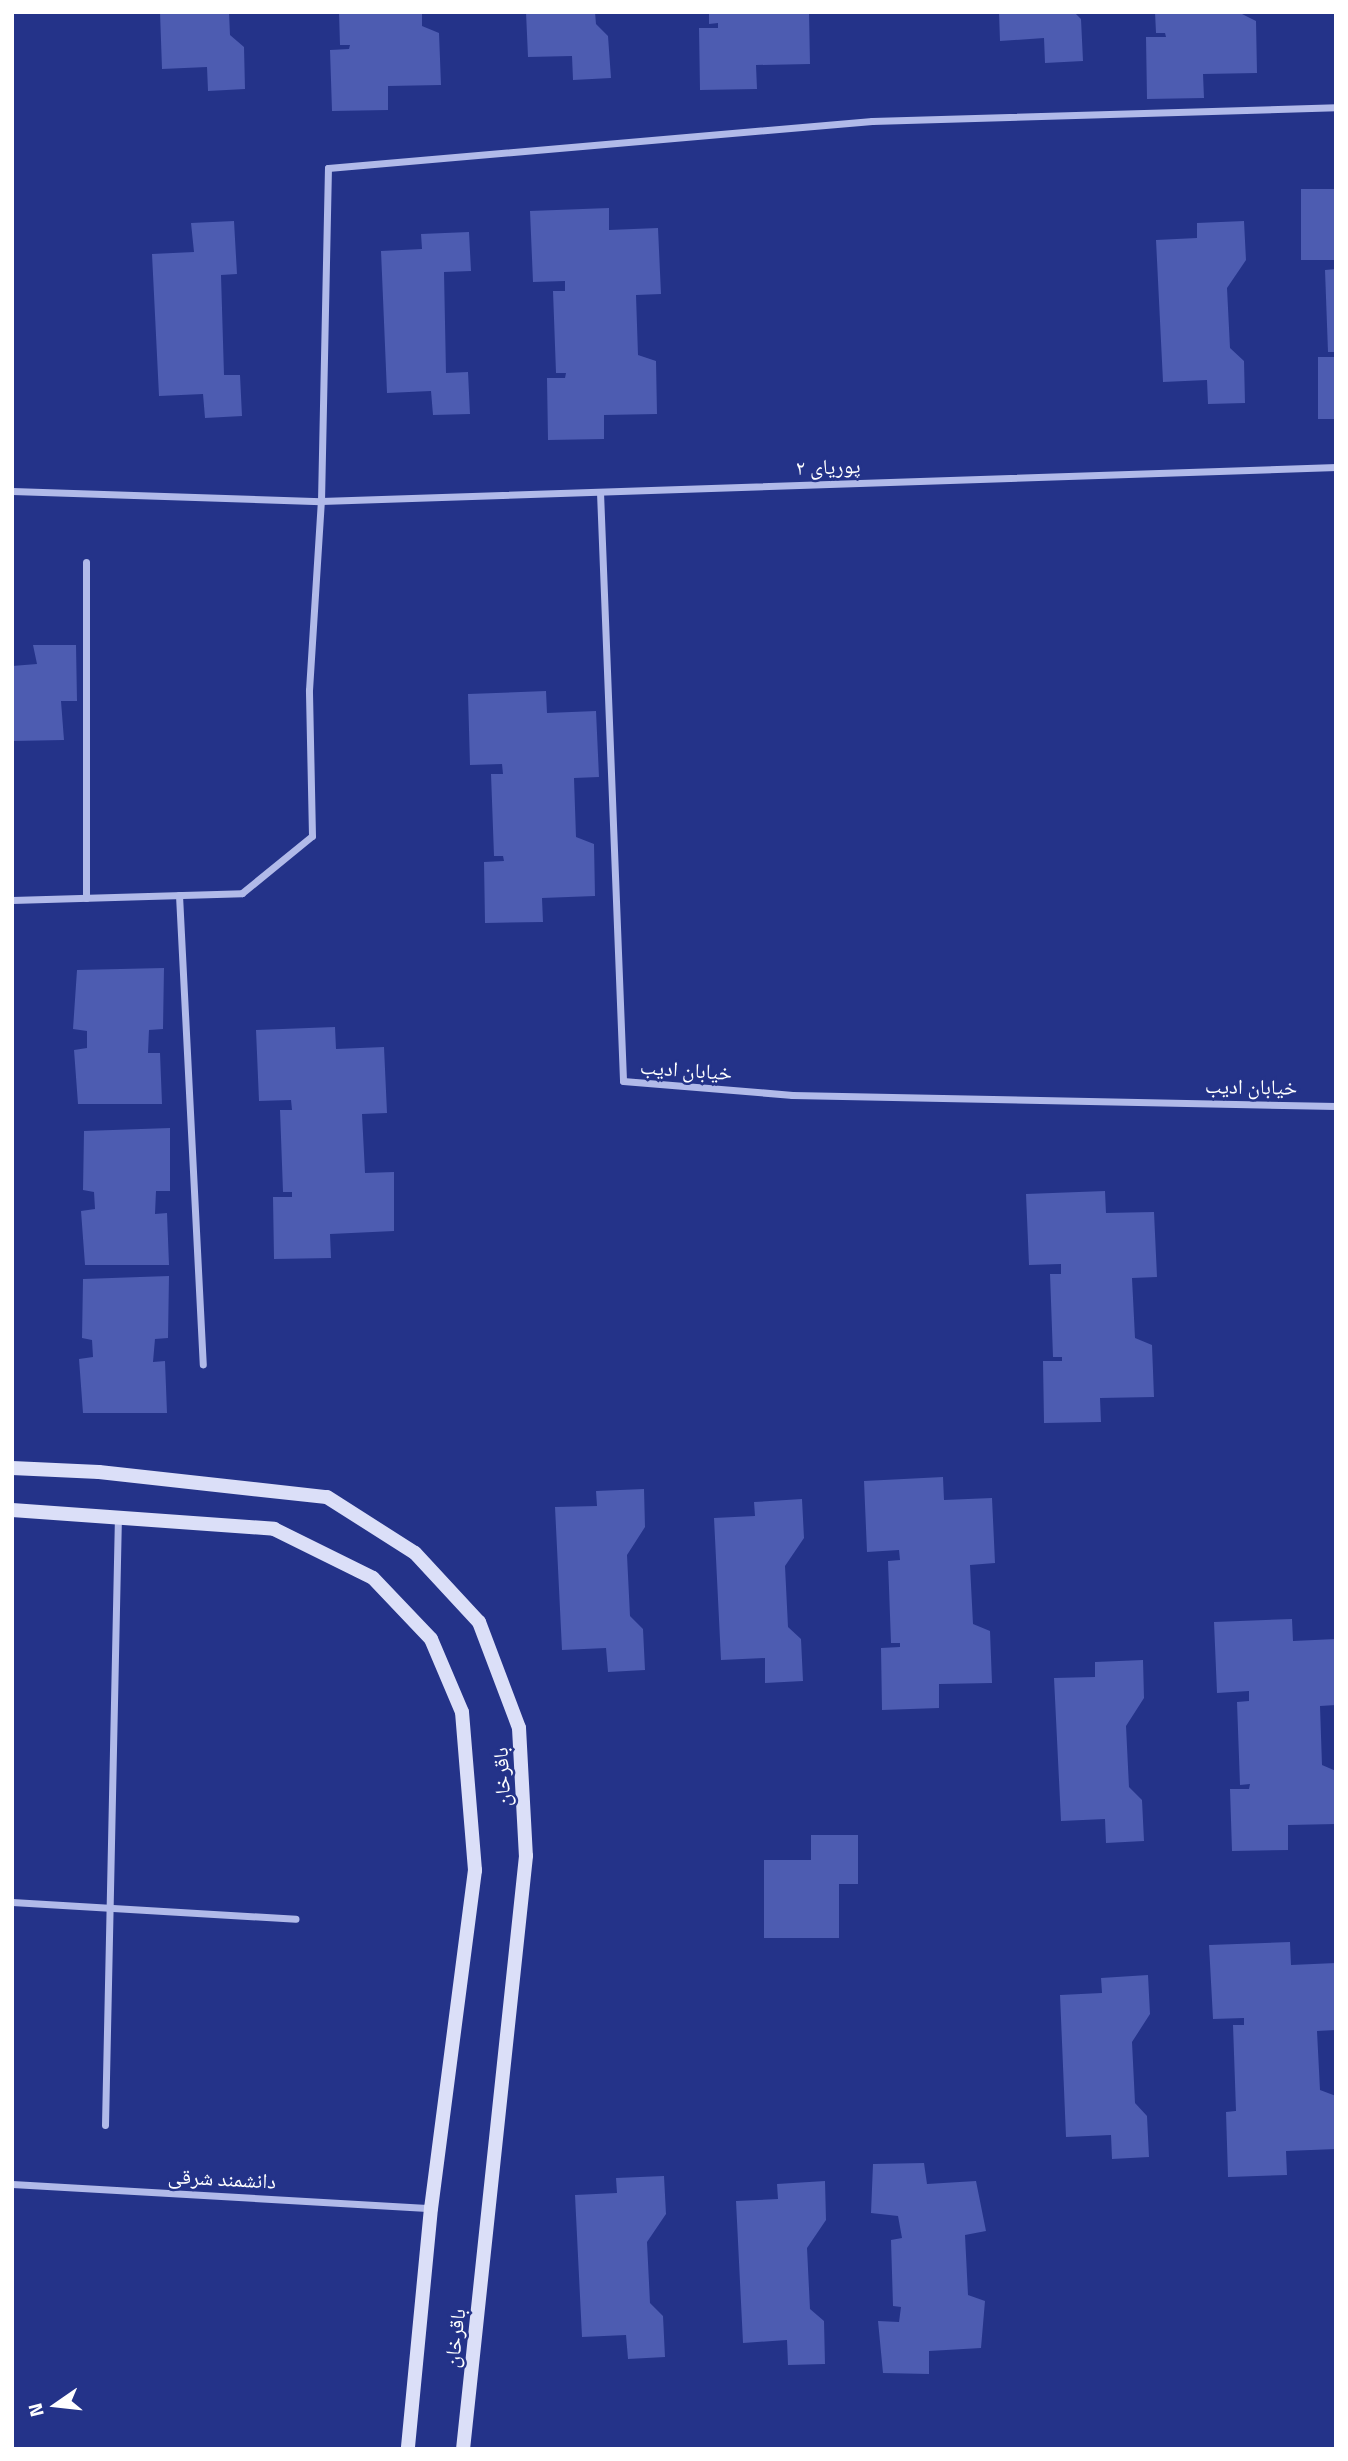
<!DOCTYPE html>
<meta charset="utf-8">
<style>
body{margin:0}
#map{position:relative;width:1348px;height:2461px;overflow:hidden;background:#243389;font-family:"Titillium Web","Noto Naskh Arabic",sans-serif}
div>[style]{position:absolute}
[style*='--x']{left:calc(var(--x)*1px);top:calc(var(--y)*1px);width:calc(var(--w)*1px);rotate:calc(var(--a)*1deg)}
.building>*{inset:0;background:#4d5cb1;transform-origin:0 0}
.street>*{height:7px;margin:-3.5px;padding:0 3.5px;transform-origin:3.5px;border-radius:3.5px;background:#b1bae9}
.secondary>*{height:14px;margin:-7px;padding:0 7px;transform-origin:7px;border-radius:7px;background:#dbdff8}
span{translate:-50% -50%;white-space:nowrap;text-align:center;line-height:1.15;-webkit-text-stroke:5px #243389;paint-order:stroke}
.street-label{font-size:21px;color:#fff}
.frame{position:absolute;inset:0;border:14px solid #fff;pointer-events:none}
.north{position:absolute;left:21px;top:2370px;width:70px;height:70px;-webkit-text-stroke:5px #243389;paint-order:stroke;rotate:256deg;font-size:19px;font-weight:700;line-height:28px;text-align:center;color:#fff}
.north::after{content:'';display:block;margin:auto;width:24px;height:32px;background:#fff;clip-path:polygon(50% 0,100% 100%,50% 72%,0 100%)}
</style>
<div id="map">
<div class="building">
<div style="clip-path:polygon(160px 12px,229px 12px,230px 35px,244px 47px,245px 89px,208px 91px,207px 67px,162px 69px)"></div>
<div style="clip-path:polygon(339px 12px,422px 12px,422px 26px,439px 33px,441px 85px,388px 86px,388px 110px,332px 111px,330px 50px,349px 49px,350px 45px,340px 45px)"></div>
<div style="clip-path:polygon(526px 12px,595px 12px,596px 24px,608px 36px,611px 78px,573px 80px,572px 56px,528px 57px)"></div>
<div style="clip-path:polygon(709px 12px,809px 12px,810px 64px,756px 65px,757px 89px,700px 90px,699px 28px,718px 28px,718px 23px,709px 24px)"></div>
<div style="clip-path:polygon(999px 12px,1074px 12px,1081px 19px,1083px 61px,1045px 63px,1044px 38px,1000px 41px)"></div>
<div style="clip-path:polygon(1155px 12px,1238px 12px,1256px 21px,1257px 73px,1203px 74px,1204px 98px,1147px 99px,1146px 37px,1166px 37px,1165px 33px,1156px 33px)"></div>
<div style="left:1336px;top:189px;width:71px;height:35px;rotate:90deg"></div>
<div style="clip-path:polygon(609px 208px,609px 230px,658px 228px,661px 294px,636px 295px,638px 355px,656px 361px,657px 414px,604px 415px,604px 439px,548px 440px,547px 378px,565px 378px,566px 373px,556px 373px,553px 291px,565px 291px,565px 281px,533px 282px,530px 211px)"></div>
<div style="clip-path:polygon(234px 221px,237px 274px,221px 275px,224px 375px,240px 375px,242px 416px,205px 418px,203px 394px,159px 396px,152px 254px,194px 252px,191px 223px)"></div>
<div style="clip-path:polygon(1244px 221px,1246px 260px,1227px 288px,1230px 348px,1244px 361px,1245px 403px,1208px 404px,1207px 380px,1163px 382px,1156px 240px,1197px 238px,1197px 223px)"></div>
<div style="clip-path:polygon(469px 232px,471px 271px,444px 272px,446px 373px,468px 372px,470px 414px,433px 415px,431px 391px,387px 393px,381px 251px,422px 249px,421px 234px)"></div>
<div style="clip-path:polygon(1336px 269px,1336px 352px,1328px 352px,1325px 270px)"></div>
<div style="left:1318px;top:357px;width:18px;height:62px"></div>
<div style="clip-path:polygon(33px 645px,76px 645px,77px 701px,61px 701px,64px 740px,12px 741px,12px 666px,37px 664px)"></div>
<div style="clip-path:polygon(546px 691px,547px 713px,596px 711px,599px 777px,574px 778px,576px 837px,594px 844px,595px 896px,542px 898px,543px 922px,485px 923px,484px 862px,504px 861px,503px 856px,494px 856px,491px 774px,503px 774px,502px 764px,470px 765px,468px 694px)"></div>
<div style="clip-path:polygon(164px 968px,163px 1029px,149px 1030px,148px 1053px,160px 1053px,162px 1104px,78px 1104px,74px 1050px,87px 1048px,87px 1031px,73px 1029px,77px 970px)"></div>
<div style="clip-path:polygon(335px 1027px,336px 1049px,384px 1047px,387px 1113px,362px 1114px,365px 1173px,394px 1172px,394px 1231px,330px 1234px,331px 1258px,274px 1259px,273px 1197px,292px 1197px,292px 1192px,283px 1192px,280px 1110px,292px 1110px,291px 1100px,259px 1101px,256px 1030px)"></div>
<div style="clip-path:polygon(170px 1128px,170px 1191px,156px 1191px,155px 1214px,167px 1213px,169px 1265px,85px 1265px,81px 1211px,95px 1209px,94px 1192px,83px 1190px,84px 1131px)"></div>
<div style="clip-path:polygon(1105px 1191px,1106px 1213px,1154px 1212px,1157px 1277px,1132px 1278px,1135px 1338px,1152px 1345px,1154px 1397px,1100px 1398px,1101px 1422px,1044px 1423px,1043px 1361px,1062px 1361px,1062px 1357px,1053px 1357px,1050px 1274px,1061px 1274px,1061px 1264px,1029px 1265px,1026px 1194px)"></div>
<div style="clip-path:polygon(169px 1276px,168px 1338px,155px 1339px,153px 1362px,165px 1361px,167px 1413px,83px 1413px,79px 1359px,93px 1357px,92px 1340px,82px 1338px,83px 1279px)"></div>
<div style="clip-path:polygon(943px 1477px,944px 1500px,992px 1498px,995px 1563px,970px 1565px,973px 1624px,990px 1631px,992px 1683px,939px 1684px,939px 1708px,882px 1710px,881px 1648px,900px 1647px,900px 1643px,891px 1643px,888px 1561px,900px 1560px,899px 1550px,867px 1552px,864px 1481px)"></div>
<div style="clip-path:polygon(644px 1489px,645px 1527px,627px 1555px,630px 1616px,643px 1629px,645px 1670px,608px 1672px,606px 1648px,562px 1650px,555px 1507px,597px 1506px,596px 1491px)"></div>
<div style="clip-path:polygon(802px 1499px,804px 1538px,785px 1566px,788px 1627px,801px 1639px,803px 1681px,765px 1683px,765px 1658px,721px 1660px,714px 1518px,755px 1516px,754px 1502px)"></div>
<div style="clip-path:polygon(1292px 1619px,1293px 1641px,1336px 1639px,1336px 1705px,1320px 1706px,1322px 1765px,1336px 1771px,1336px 1824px,1288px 1825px,1288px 1850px,1232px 1851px,1230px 1789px,1249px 1789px,1250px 1784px,1240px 1785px,1237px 1702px,1249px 1701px,1249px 1691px,1217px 1693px,1214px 1622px)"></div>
<div style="clip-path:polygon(1143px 1660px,1144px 1698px,1126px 1726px,1129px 1787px,1142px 1800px,1144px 1841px,1106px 1843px,1105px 1819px,1061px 1821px,1054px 1678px,1095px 1677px,1095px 1662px)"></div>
<div style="clip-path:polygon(811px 1835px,858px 1835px,858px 1884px,839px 1884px,839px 1938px,764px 1938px,764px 1860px,811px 1860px)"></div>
<div style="clip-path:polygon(1290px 1942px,1291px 1965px,1336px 1963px,1336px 2030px,1317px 2031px,1320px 2090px,1336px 2096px,1336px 2149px,1286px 2151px,1287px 2175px,1228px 2177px,1226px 2112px,1245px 2110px,1236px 2111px,1233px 2025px,1244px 2025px,1244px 2018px,1213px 2019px,1209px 1945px)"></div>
<div style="clip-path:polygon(1148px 1975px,1150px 2014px,1132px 2042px,1135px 2103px,1147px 2116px,1149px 2157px,1112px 2159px,1111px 2135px,1066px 2137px,1060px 1995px,1102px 1993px,1101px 1978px)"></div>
<div style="clip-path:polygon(924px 2163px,927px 2184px,976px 2181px,986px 2231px,965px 2235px,968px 2295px,985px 2301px,981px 2348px,929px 2351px,929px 2374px,883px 2373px,878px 2321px,899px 2322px,901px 2307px,893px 2306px,891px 2240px,902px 2238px,898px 2216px,871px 2213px,873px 2164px)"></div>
<div style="clip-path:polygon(664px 2176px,666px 2214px,647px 2242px,650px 2303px,663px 2316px,665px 2357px,628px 2359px,626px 2335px,582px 2337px,575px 2195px,617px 2193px,616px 2178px)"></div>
<div style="clip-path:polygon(825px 2181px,826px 2220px,807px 2248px,810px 2309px,824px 2321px,825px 2364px,788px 2365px,787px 2340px,743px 2343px,736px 2201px,778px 2199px,777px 2184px)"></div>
</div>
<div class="street">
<div style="--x:12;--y:491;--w:309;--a:1.9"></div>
<div style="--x:321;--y:501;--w:1016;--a:-1.92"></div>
<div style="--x:600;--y:492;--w:589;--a:87.76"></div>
<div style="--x:623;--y:1081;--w:170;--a:4.7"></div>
<div style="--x:792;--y:1095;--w:544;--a:1.16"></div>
<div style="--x:86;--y:562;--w:336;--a:90"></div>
<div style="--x:179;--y:895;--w:470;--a:87.1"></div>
<div style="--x:12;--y:900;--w:230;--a:-1.7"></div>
<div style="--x:242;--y:893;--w:90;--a:-39.2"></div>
<div style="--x:312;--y:836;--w:146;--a:-91.2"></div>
<div style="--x:309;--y:690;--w:189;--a:-86.4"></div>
<div style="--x:321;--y:501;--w:333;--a:-88.8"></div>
<div style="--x:328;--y:168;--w:546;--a:-4.94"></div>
<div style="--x:872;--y:121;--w:464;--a:-1.7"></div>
<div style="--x:12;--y:1902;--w:284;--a:3.4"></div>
<div style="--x:105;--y:2125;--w:608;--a:-88.78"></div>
<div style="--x:12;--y:2184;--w:420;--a:3.3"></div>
</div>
<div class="secondary">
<div style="--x:12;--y:1468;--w:87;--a:2.6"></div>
<div style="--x:99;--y:1472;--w:229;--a:6.3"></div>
<div style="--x:327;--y:1497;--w:104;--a:32.5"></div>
<div style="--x:415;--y:1553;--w:94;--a:47.2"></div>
<div style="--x:479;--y:1622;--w:113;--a:69.3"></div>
<div style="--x:519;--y:1728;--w:128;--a:86.9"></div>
<div style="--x:526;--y:1856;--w:596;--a:96.06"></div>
<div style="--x:12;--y:1510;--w:263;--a:4.1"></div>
<div style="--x:274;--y:1529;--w:110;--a:26.3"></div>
<div style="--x:373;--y:1578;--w:84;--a:46.4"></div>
<div style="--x:431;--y:1639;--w:79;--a:67"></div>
<div style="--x:462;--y:1712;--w:159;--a:85.3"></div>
<div style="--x:475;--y:1870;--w:341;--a:97.4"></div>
<div style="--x:431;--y:2208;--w:242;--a:95.5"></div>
</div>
<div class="street-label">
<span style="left:828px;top:466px;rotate:-2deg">پوریای ۲</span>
<span style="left:686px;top:1069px;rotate:4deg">خیابان ادیب</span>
<span style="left:1251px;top:1086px;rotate:1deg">خیابان ادیب</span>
<span style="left:501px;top:1777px;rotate:-93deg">باقرخان</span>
<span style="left:222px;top:2178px;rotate:3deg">دانشمند شرقی</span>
<span style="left:454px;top:2338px;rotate:-83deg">باقرخان</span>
</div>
<div class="frame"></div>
<div class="north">N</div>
</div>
